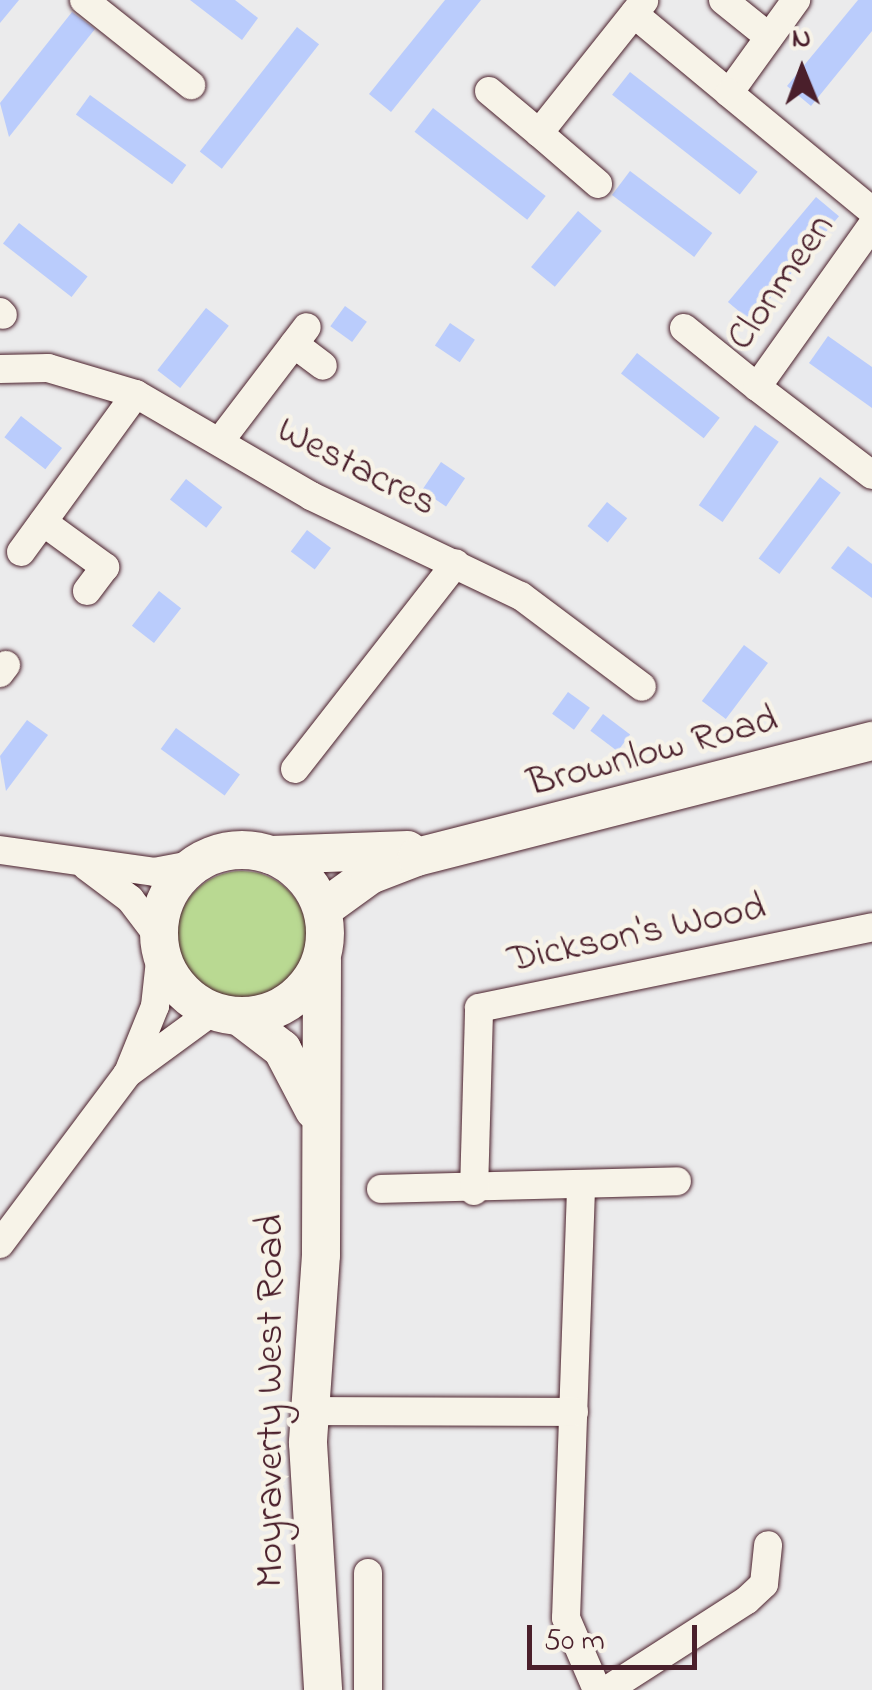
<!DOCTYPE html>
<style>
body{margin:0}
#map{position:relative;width:872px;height:1690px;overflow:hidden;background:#ebebec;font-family:"Indie Flower",sans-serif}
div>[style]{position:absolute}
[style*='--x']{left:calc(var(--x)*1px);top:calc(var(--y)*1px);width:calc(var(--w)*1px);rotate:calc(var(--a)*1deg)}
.green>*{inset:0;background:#b9d992}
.round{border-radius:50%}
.building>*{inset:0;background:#baccfc;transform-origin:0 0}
.roads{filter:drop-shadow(0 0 2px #4a1f2b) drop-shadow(0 0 2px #4a1f2b)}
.minor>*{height:28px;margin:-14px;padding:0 14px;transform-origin:14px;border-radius:14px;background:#f7f3e8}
.major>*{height:38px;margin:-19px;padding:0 19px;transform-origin:19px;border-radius:19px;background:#f7f3e8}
.major>.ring{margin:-19px;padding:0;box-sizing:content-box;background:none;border:38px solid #f7f3e8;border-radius:50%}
span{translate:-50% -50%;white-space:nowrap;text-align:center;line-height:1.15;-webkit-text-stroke:9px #f7f3e8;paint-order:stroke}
.street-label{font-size:40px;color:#4a1f2b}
.north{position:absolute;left:752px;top:20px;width:100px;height:100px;-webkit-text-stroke:8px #f7f3e8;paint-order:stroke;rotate:359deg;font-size:28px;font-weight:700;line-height:40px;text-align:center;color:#4a1f2b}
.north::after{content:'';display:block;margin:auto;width:35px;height:45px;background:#4a1f2b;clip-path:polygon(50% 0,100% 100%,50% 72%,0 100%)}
.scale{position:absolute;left:527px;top:1625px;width:170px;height:45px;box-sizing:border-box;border:5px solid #4a1f2b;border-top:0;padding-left:12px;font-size:30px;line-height:35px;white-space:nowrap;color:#4a1f2b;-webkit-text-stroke:8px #f7f3e8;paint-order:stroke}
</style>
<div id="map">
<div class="green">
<div class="round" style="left:177px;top:871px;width:130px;height:130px"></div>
</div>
<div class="building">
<div style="clip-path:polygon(0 0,19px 0,0 23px)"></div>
<div style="clip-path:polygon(190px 0,235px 0,258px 18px,242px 40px)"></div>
<div style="clip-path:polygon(445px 0,481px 0,391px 112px,369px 94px)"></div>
<div style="clip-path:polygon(858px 0,872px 0,872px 31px,811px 106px,787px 86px)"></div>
<div style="clip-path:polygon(72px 12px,95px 29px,9px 137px,0 103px)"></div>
<div style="left:297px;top:27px;width:28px;height:158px;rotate:38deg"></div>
<div style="left:630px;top:72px;width:162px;height:29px;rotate:38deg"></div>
<div style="left:90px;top:95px;width:119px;height:24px;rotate:36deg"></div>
<div style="left:433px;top:108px;width:143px;height:30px;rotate:38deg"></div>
<div style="left:630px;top:171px;width:103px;height:30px;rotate:37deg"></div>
<div style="left:816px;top:197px;width:30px;height:137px;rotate:40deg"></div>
<div style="left:578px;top:211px;width:31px;height:73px;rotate:40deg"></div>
<div style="left:19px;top:223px;width:87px;height:26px;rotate:38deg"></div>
<div style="left:345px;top:306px;width:27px;height:25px;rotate:36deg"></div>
<div style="left:206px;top:308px;width:29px;height:79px;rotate:38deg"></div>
<div style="left:450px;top:323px;width:30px;height:27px;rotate:34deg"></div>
<div style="clip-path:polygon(828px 336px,872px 367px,872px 408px,809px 363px)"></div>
<div style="left:637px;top:353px;width:105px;height:26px;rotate:38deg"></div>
<div style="left:21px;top:416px;width:52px;height:27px;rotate:38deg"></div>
<div style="left:755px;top:425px;width:29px;height:98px;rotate:35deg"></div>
<div style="left:441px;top:462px;width:29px;height:34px;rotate:34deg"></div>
<div style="left:820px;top:477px;width:26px;height:102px;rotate:37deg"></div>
<div style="left:186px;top:479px;width:46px;height:26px;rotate:38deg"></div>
<div style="left:607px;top:502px;width:26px;height:31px;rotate:39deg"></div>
<div style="left:307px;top:530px;width:30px;height:27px;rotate:37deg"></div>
<div style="clip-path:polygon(848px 546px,872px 564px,872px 598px,831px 568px)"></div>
<div style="left:159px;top:591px;width:28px;height:44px;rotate:38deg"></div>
<div style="left:744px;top:645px;width:30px;height:70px;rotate:37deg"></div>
<div style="left:568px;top:692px;width:27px;height:27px;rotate:36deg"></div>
<div style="left:603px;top:714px;width:34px;height:21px;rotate:37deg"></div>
<div style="clip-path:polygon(27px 720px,48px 735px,6px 791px,0 756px)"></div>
<div style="left:176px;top:728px;width:79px;height:26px;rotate:36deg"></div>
</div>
<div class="roads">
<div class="minor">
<div style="--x:84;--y:0;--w:137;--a:38.5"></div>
<div style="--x:723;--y:0;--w:59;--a:38.8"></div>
<div style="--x:634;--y:14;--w:124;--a:39.7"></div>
<div style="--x:729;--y:93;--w:115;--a:-54.2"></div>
<div style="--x:489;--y:91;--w:65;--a:40"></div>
<div style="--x:539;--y:133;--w:169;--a:-51.5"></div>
<div style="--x:729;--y:93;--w:185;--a:39.5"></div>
<div style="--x:539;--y:133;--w:78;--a:40.8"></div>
<div style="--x:0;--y:312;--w:4;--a:45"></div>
<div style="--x:684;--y:328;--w:94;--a:38.9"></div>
<div style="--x:757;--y:387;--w:199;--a:-54.6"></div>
<div style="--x:294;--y:344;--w:36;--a:37"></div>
<div style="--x:0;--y:369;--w:48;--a:-1.2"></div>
<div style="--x:48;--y:368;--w:92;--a:16.5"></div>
<div style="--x:136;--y:394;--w:203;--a:30.2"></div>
<div style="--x:311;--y:496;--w:233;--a:25.5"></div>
<div style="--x:521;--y:596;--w:151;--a:36.9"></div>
<div style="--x:757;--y:387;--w:145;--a:37.4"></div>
<div style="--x:220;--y:441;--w:143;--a:-52.7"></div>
<div style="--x:43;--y:522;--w:77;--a:36"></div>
<div style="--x:105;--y:567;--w:30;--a:127"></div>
<div style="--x:21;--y:552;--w:195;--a:-54"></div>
<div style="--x:0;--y:673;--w:10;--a:-53"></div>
<div style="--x:295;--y:769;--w:261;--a:-52"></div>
<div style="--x:0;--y:850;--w:156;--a:8.1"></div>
<div style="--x:154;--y:872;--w:43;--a:-10.8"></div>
<div style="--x:86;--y:866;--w:55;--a:36.9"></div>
<div style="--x:130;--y:899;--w:48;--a:52.7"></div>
<div style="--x:130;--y:1068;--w:67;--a:-68"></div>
<div style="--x:155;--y:1006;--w:54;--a:-83.7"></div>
<div style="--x:381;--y:1189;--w:296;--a:-1.5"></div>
<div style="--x:581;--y:1189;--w:429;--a:92"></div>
<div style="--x:566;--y:1618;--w:78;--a:66.7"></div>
<div style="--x:474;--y:1191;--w:183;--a:-88.4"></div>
<div style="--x:479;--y:1008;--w:401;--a:-11.6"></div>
<div style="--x:0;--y:1244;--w:212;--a:-53.2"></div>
<div style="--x:127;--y:1074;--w:107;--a:-36.2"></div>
<div style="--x:310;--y:1411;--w:264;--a:0.2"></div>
<div style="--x:368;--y:1573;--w:117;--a:90"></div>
<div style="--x:607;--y:1690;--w:166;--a:-32.7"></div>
<div style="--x:747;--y:1600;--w:23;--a:-43"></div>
<div style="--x:764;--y:1584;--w:39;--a:-84"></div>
</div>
<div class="major">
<div class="ring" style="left:159px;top:850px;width:128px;height:128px"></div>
<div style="--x:271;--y:855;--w:137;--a:-2.1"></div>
<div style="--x:323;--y:909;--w:58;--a:-35.9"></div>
<div style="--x:370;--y:875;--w:50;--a:-21"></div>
<div style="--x:417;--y:857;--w:470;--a:-14.3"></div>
<div style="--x:322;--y:960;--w:295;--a:90.2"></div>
<div style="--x:321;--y:1255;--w:188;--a:94"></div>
<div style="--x:308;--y:1443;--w:247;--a:86.5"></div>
<div style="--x:240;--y:1017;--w:53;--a:37.3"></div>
<div style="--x:282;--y:1049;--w:69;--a:62.3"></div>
</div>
</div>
<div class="street-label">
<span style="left:782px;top:283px;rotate:-55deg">Clonmeen</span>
<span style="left:356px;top:468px;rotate:27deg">Westacres</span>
<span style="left:653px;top:753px;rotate:-15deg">Brownlow Road</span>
<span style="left:637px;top:935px;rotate:-12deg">Dickson's Wood</span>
<span style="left:272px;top:1401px;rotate:-90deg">Moyraverty West Road</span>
</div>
<div class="north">N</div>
<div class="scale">50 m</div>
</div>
